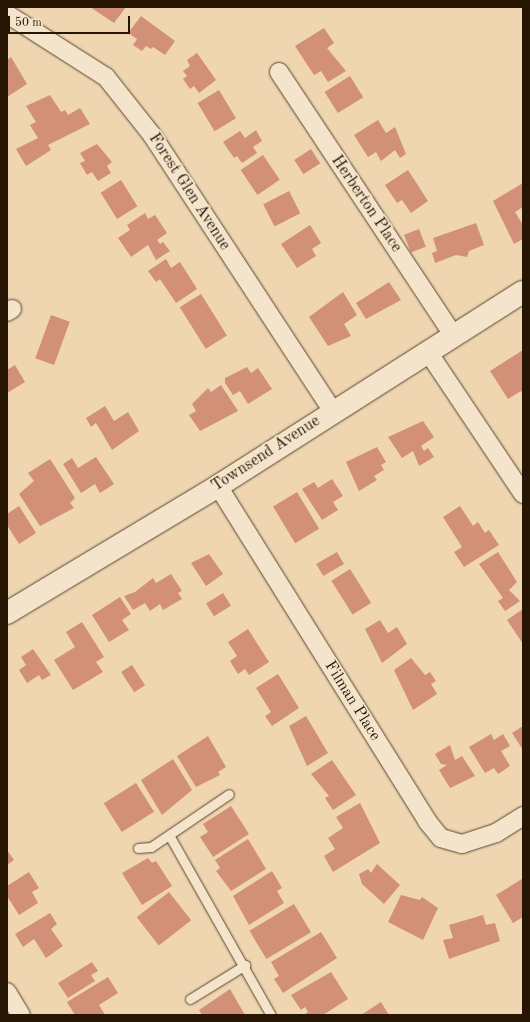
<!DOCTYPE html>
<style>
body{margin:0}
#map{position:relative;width:530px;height:1022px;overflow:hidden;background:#efd6b1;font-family:"Old Standard TT",serif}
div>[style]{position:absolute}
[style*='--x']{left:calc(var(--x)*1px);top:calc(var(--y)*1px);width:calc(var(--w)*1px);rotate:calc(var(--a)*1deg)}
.building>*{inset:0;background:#d19077;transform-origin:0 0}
.roads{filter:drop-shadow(0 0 1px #58452e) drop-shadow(0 0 1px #58452e)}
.lane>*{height:9px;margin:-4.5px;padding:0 4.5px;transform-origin:4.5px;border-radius:4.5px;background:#f5e4cc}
.street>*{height:18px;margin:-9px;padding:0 9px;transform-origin:9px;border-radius:9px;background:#f5e4cc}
.secondary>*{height:22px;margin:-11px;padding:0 11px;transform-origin:11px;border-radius:11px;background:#f5e4cc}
span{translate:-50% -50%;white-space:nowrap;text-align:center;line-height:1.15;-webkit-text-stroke:3.5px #f5e4cc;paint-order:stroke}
.street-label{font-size:16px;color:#251502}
.frame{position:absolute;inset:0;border:8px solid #251502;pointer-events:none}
.scale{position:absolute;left:8px;top:16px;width:122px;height:18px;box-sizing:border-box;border:2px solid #251502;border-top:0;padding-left:5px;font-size:12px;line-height:14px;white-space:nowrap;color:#251502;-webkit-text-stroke:3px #f5e4cc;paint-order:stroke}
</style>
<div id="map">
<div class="building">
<div style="clip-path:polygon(90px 7px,126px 7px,114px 23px)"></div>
<div style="clip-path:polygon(141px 16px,175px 41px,165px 55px,153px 47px,151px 49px,146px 46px,142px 51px,133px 45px,137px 39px,128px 33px)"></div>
<div style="clip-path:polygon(324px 28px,334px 43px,327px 48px,346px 71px,328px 82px,321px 71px,314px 75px,295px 46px)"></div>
<div style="clip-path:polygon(197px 53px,216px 80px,199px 93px,194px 86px,190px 89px,183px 79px,187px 76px,183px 71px,190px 66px,187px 60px)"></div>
<div style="clip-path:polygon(11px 57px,27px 84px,7px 97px,7px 60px)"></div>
<div style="left:350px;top:76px;width:25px;height:30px;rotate:58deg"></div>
<div style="left:219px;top:90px;width:33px;height:25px;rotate:59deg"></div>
<div style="clip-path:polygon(50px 95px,61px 112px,65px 110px,68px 115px,80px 108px,90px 124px,48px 145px,51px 150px,26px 166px,16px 149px,38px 138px,30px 125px,36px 122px,26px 106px)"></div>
<div style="clip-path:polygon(378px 120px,386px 133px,395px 127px,406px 154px,400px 158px,395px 150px,381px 161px,376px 152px,368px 157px,354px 135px)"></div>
<div style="clip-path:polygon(256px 130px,262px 141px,253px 147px,257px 153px,242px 163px,237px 156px,234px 158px,223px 142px,240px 131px,245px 138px)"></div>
<div style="clip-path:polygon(97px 144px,112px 162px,107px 166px,111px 173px,98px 181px,92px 172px,87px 175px,80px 163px,85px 161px,80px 153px)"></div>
<div style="left:311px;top:149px;width:17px;height:20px;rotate:57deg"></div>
<div style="left:263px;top:155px;width:30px;height:27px;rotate:56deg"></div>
<div style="clip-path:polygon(408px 170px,428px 201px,411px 213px,402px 200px,397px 203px,385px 185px)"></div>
<div style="left:121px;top:180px;width:31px;height:24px;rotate:58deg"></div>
<div style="clip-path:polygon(523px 183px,523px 207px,515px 212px,523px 225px,523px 239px,514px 244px,493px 201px)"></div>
<div style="left:289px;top:191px;width:25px;height:29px;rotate:63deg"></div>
<div style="clip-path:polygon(145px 213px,148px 219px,155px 215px,167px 233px,157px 240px,160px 244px,163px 242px,170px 251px,156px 260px,148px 245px,131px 257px,118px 238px,130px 230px,127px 225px)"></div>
<div style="clip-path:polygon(476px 223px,484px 245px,469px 251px,467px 257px,456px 255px,435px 263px,432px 253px,437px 251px,433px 238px)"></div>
<div style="clip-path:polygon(310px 225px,321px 243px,312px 249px,316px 256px,297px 268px,281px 244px)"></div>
<div style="left:419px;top:229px;width:19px;height:16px;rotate:69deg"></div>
<div style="clip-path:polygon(166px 259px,171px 268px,180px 262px,197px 289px,176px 303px,160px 279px,156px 282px,148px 271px)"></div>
<div style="clip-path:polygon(389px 282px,401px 300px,366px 319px,356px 303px)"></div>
<div style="clip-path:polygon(343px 292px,357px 315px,344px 324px,351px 336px,328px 346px,309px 317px)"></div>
<div style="left:201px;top:294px;width:49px;height:25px;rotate:58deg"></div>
<div style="left:51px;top:315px;width:20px;height:46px;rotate:20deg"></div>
<div style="clip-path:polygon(523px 350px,523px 394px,521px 391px,508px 399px,490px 371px)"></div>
<div style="clip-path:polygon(15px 365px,25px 382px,7px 393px,7px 370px)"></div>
<div style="clip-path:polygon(247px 367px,251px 373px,258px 368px,272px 389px,248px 404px,240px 391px,233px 395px,225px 383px,225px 378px)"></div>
<div style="clip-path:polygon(221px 385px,238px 411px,200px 431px,189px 415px,196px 411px,192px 404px,208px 388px,211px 392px)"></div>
<div style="clip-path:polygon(105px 406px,114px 421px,128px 412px,139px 431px,112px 450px,96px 423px,91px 427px,86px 418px)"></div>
<div style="clip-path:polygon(423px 421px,434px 437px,421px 446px,424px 451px,428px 448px,434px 457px,419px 466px,413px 451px,402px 458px,388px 437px)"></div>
<div style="clip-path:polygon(377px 447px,386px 462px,381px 465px,384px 470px,374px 476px,377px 480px,359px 491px,346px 462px)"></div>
<div style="clip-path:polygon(96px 457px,114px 484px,100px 493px,95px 484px,81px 493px,63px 464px,72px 458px,78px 468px)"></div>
<div style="clip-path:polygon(50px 459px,75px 498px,70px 503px,74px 508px,40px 526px,19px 494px,34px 481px,28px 473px)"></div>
<div style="clip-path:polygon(332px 479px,343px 496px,333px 502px,338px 510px,322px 520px,302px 489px,314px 482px,318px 488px)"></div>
<div style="left:297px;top:492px;width:43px;height:28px;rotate:59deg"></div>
<div style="clip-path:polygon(19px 506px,36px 533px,19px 544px,7px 525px,7px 514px)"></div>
<div style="clip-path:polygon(460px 506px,473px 526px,478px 522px,485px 533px,489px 530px,499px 545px,464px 567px,454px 552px,462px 547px,443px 517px)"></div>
<div style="left:337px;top:552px;width:14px;height:24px;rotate:60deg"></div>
<div style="clip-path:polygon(498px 552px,517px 582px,509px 590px,520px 601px,505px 611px,498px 601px,503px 598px,479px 564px)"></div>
<div style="clip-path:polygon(209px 554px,223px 574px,206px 586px,191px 563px)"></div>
<div style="left:350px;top:569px;width:40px;height:22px;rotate:58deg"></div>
<div style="clip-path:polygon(171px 574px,182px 591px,178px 593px,182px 599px,163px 610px,160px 604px,150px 611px,145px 603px,133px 610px,124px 596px,135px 592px,153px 578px,156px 583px)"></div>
<div style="left:223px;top:593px;width:15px;height:20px;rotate:58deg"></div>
<div style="clip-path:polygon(120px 597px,131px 614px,122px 620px,129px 630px,109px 642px,92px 615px)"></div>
<div style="clip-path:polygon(523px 609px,523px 644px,507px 620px)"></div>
<div style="clip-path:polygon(380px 620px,388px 633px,397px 627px,407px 644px,382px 663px,365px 629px)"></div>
<div style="clip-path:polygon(82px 622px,104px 657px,96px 662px,103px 672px,73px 690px,54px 660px,75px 647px,66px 632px)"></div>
<div style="clip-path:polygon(248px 629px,269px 662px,249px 675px,245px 669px,238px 674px,230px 661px,237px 656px,228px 642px)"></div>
<div style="clip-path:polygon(33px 649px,51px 675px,42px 680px,39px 675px,27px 683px,19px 670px,26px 665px,21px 657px)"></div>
<div style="clip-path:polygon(411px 658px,425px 675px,430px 672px,436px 681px,431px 684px,437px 694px,413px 710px,394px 670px)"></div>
<div style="left:132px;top:665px;width:24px;height:13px;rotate:57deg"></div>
<div style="clip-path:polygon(278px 674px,299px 708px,272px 726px,265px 716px,271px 712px,256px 688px)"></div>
<div style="clip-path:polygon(306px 716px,328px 753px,307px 766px,289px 726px)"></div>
<div style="clip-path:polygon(523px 726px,523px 750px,512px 733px)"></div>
<div style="clip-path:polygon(491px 734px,494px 740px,503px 734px,510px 746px,501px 751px,510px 766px,498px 774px,494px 768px,485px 773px,469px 747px)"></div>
<div style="clip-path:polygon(208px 736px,226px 767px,218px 772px,220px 775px,196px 787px,177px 756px)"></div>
<div style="clip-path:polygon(450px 745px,455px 760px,462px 756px,475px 776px,450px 788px,439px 770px,447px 765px,441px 764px,435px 754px)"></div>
<div style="clip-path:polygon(173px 759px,192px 790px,162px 815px,141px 780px)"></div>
<div style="clip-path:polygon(332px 760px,356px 795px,333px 810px,325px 798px,329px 796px,311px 774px)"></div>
<div style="left:136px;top:783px;width:34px;height:38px;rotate:58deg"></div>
<div style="clip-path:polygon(360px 803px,380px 843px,333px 872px,324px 856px,335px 849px,328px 838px,343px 828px,336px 817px)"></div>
<div style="clip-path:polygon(231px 806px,249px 834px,213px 857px,200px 837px,208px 832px,203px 824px)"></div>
<div style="clip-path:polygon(248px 839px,266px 869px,231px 891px,216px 871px,220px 868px,215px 860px)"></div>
<div style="clip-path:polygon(7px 850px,14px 860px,7px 865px)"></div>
<div style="clip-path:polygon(148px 858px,152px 863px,156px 861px,172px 886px,142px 905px,122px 873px)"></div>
<div style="clip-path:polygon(377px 864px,400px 885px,384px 904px,362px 884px,359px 874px,368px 869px,371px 873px)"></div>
<div style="clip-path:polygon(272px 871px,282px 888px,277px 891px,284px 903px,249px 925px,233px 896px)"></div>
<div style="clip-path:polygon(29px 872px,39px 888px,32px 892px,38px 903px,19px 915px,7px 896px,7px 886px)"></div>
<div style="clip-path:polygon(522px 879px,523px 917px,513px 923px,496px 895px)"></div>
<div style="left:169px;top:892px;width:36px;height:41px;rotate:52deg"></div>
<div style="clip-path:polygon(401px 895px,420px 900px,422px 897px,438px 908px,423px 940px,388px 922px)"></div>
<div style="left:294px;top:904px;width:33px;height:52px;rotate:59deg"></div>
<div style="clip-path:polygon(50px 913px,57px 924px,51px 929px,63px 946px,46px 958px,34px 939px,23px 947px,15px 934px)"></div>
<div style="clip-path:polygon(483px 915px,486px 925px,495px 923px,500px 941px,449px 959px,443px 940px,453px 938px,449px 925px)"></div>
<div style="clip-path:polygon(321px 932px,337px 958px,283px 993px,274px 979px,279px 976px,271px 962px)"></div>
<div style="clip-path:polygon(92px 962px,98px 971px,91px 975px,95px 981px,68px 998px,58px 983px)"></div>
<div style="clip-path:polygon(331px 972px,348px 999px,323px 1015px,304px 1015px,308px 1012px,305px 1007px,301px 1010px,291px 995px)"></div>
<div style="clip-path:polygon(108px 977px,118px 993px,99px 1005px,105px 1015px,75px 1015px,67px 1002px)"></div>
<div style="clip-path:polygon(230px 989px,245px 1015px,202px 1015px,199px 1010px)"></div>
<div style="clip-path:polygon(381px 1002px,389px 1015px,361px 1015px)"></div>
</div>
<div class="roads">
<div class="lane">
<div style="--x:169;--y:835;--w:207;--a:60.5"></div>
<div style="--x:138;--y:848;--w:13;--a:-4"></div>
<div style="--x:151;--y:847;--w:94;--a:-34.2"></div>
<div style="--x:190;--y:999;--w:65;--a:-31.7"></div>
</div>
<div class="street">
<div style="--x:7;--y:14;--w:117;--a:32.5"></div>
<div style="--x:106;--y:77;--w:74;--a:51.6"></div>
<div style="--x:152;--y:135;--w:329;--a:56.8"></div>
<div style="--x:279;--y:72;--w:317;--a:56.5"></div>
<div style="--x:7;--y:312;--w:6;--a:-31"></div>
<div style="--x:428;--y:352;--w:171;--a:56.2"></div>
<div style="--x:218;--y:486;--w:395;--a:58"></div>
<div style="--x:427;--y:821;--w:22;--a:51"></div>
<div style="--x:441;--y:838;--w:22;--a:16"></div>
<div style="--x:462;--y:844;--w:36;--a:-18"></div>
<div style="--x:496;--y:833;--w:32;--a:-32"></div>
<div style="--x:7;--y:992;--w:27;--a:59"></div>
</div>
<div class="secondary">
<div style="--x:7;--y:613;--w:246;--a:-31"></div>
<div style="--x:218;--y:486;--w:361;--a:-32.5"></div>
</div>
</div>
<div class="street-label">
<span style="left:189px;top:192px;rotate:57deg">Forest Glen Avenue</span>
<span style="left:366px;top:204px;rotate:56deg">Herberton Place</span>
<span style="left:266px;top:454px;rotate:-33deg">Townsend Avenue</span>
<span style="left:352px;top:701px;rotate:58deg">Filman Place</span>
</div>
<div class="frame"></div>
<div class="scale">50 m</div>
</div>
